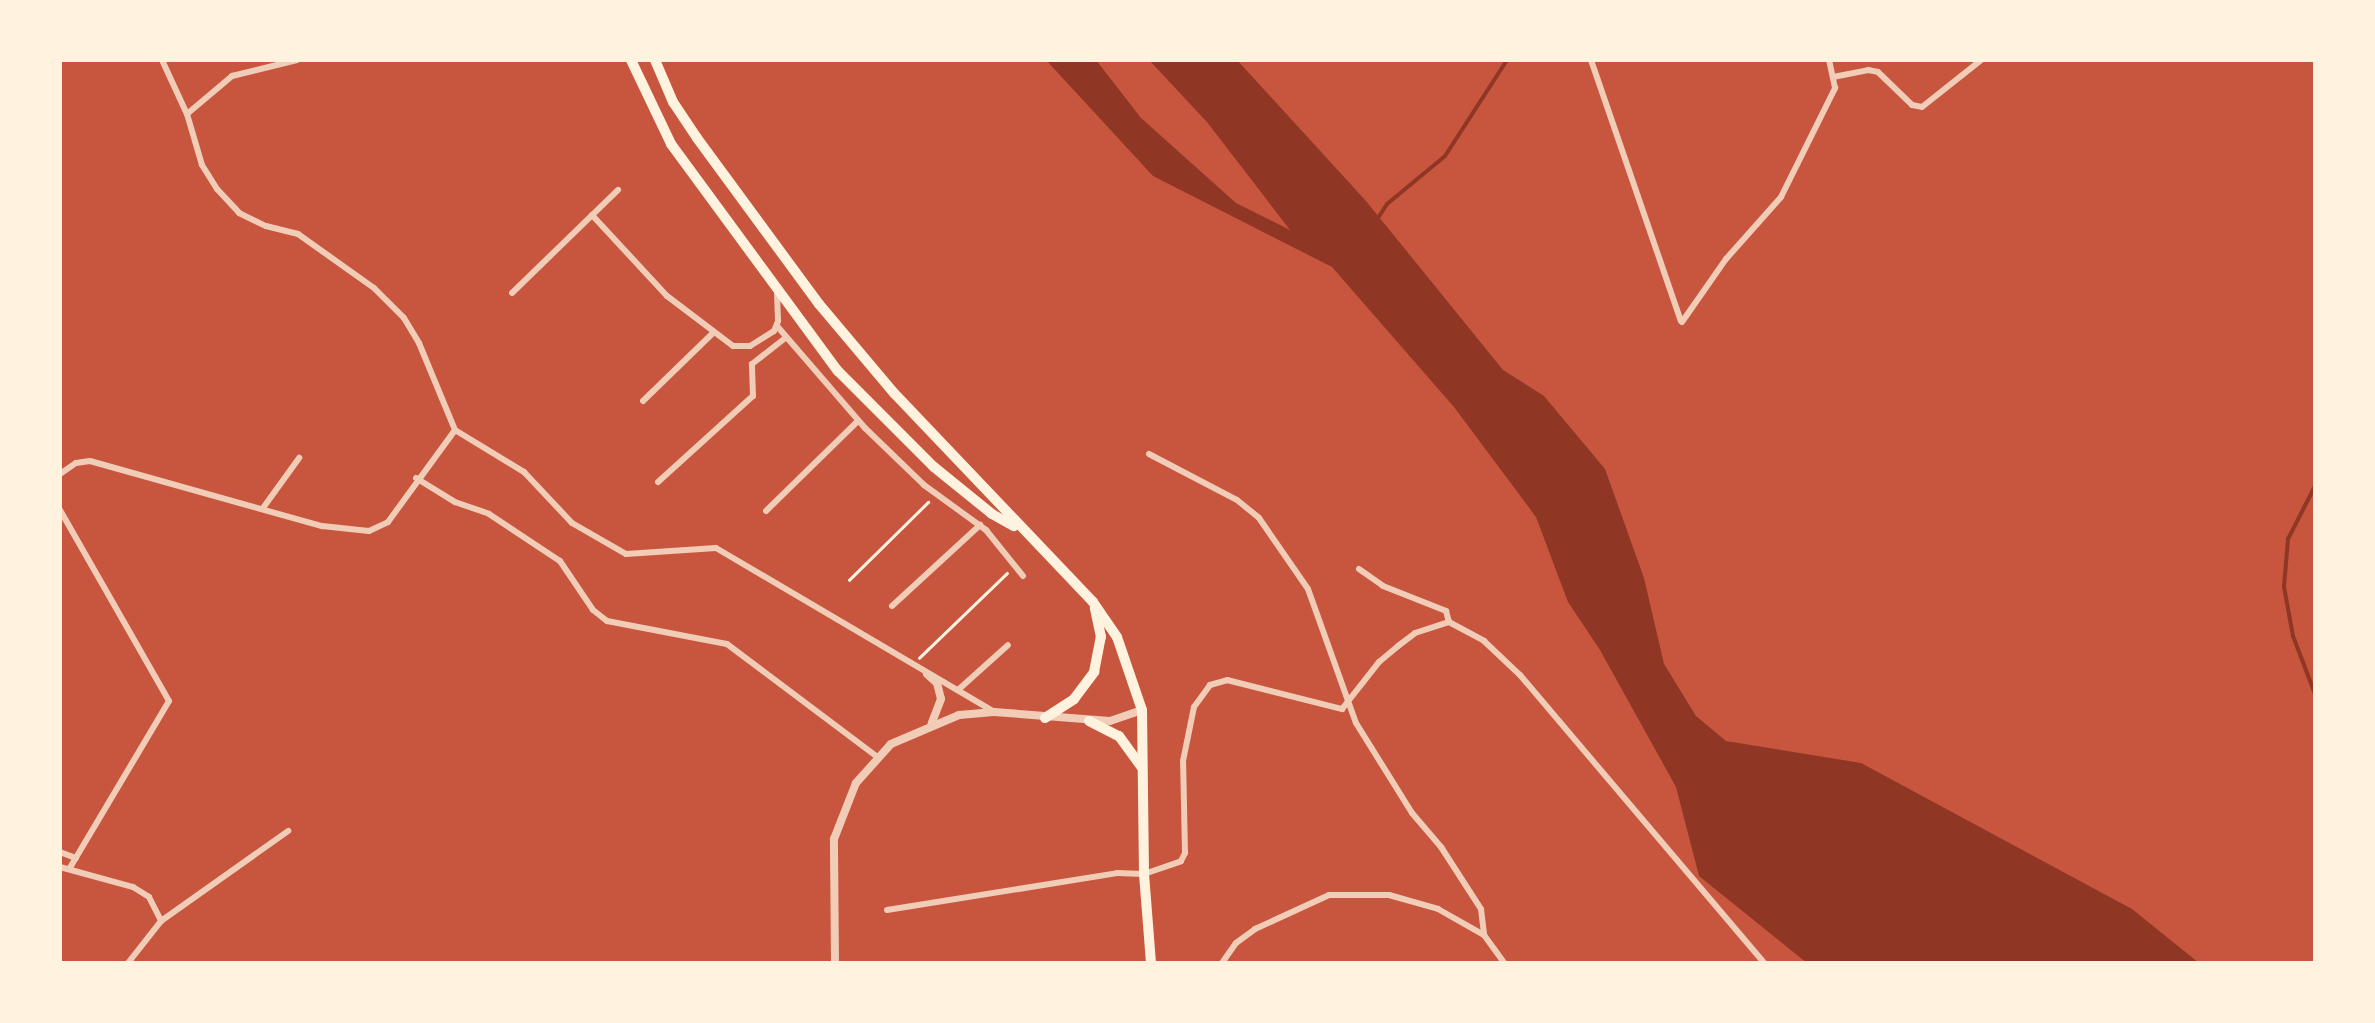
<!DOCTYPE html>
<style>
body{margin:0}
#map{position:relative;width:2375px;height:1023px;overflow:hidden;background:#c8553d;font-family:Commissioner,sans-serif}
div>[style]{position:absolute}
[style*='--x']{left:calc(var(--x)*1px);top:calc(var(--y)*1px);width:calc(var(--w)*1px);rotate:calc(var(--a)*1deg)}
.water>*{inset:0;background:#8f3625}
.stream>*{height:4px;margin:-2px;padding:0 2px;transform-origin:2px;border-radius:2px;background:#8f3625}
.path>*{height:2.5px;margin:-1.25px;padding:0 1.25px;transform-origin:1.25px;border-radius:1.25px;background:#fff3e0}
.minor>*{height:6px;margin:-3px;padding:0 3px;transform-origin:3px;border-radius:3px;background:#f1ccb7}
.tertiary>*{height:8px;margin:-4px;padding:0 4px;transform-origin:4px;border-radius:4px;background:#f1ccb7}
.trunk>*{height:10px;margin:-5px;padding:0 5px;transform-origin:5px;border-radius:5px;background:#fff3e0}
span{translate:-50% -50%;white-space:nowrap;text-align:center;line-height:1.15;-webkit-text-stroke:8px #fff3e0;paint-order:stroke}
.frame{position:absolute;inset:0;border:62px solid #fff3e0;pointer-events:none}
</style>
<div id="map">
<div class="water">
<div style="clip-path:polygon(1046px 60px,1096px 60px,1141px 118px,1236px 203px,1290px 230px,1207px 122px,1149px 60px,1237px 60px,1366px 201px,1503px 370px,1544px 396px,1605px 469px,1644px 578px,1664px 664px,1696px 716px,1726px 741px,1861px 763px,2132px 909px,2199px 963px,1807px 963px,1699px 876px,1676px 787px,1600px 650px,1568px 602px,1536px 517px,1454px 407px,1332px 267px,1153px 176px)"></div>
</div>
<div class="stream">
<div style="--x:1376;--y:221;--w:20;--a:-57"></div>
<div style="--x:1387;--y:204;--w:75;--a:-39.6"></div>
<div style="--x:1445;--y:156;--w:114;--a:-57.1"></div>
<div style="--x:2315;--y:486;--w:59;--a:117"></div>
<div style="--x:2288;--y:539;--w:48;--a:94.8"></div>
<div style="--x:2284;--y:587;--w:50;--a:79.6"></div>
<div style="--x:2293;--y:636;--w:62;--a:69.2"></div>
</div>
<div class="path">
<div style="--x:849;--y:580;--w:111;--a:-44.6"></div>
<div style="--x:919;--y:658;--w:122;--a:-44"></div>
</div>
<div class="minor">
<div style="--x:162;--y:60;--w:60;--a:65.2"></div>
<div style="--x:187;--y:114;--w:53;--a:73.6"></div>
<div style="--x:202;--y:165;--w:28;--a:58"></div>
<div style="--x:217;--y:189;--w:33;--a:47"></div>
<div style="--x:239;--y:213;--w:30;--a:26"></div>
<div style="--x:266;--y:226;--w:33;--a:14"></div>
<div style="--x:298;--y:234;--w:93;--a:35.4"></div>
<div style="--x:374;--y:288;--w:42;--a:45"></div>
<div style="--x:404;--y:318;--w:29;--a:59"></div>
<div style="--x:419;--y:343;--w:94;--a:67.5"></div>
<div style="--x:455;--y:430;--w:81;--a:31.3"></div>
<div style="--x:524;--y:472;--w:70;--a:46.7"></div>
<div style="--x:572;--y:523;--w:62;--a:29.9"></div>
<div style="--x:626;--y:554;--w:90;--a:-3.8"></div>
<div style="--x:716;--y:548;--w:323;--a:30.5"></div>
<div style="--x:1591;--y:60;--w:276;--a:71"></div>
<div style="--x:1833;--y:77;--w:36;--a:-11"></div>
<div style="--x:1868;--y:70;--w:10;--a:11"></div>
<div style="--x:1878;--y:72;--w:47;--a:44.1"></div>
<div style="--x:1912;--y:105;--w:10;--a:11"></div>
<div style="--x:1922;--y:107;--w:75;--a:-38.5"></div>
<div style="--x:187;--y:114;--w:59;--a:-40.2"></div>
<div style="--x:232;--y:76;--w:67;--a:-13.8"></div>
<div style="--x:592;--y:215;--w:110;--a:47.2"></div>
<div style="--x:667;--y:296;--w:83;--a:37.1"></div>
<div style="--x:733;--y:346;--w:17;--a:0"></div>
<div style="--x:750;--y:346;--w:28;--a:-32"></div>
<div style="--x:774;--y:331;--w:11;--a:-68"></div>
<div style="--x:778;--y:321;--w:28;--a:-92"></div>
<div style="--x:512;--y:293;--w:148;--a:-44.2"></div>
<div style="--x:1682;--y:322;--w:77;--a:-55.1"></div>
<div style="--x:1726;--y:259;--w:83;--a:-48.4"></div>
<div style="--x:1781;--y:197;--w:122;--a:-63.6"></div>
<div style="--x:1835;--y:88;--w:29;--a:-102"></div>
<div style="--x:777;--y:326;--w:135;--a:49.2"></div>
<div style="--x:865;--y:428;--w:82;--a:44"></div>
<div style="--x:924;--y:485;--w:77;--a:36"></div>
<div style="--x:986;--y:530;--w:59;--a:51.2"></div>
<div style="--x:643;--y:401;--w:99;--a:-44.2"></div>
<div style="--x:1149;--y:454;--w:99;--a:27.6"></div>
<div style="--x:1237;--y:500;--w:28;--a:39"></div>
<div style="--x:1259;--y:518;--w:86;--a:55.4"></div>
<div style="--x:1308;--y:589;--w:142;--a:70.3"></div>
<div style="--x:1356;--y:723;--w:106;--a:58.1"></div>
<div style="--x:1412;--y:813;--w:45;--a:49.5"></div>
<div style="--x:1441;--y:847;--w:74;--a:57.2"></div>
<div style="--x:1481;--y:909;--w:26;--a:83"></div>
<div style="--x:60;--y:474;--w:19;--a:-35"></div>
<div style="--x:76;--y:463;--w:14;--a:-8"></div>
<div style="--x:90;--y:461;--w:241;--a:15.7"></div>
<div style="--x:322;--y:526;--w:47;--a:6.1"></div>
<div style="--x:369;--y:531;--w:21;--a:-25"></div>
<div style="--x:388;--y:522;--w:114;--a:-53.9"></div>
<div style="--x:416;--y:478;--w:46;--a:31.6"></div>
<div style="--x:455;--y:502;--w:36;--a:19"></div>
<div style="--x:489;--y:514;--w:85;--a:33.5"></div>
<div style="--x:560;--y:561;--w:59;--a:56"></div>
<div style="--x:593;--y:610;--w:18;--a:38"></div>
<div style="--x:607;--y:621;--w:122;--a:10.9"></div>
<div style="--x:727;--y:644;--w:190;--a:36.9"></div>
<div style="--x:658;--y:482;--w:128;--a:-42.2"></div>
<div style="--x:753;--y:396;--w:32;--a:-92"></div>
<div style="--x:752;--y:364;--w:41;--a:-38"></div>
<div style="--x:263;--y:508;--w:62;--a:-54.2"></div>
<div style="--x:60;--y:510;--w:220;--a:60.3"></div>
<div style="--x:169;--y:701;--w:194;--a:120.7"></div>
<div style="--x:766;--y:511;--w:129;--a:-44.4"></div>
<div style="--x:1359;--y:569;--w:29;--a:35"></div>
<div style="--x:1383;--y:586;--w:68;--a:21.6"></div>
<div style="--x:1446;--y:611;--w:11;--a:75"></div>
<div style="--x:1449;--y:622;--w:40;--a:28"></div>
<div style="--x:1484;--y:641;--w:50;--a:43.4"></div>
<div style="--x:1520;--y:675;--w:377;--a:49.7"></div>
<div style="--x:892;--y:606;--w:120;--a:-42.6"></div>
<div style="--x:958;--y:690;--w:67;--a:-42"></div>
<div style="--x:60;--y:852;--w:17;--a:21"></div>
<div style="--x:60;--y:867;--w:76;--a:15.3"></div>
<div style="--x:133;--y:887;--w:19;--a:32"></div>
<div style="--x:149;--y:897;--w:27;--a:63"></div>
<div style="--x:887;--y:910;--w:233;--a:-9.1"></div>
<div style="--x:1117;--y:873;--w:27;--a:2"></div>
<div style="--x:1144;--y:874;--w:39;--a:-19"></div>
<div style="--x:1181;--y:861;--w:9;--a:-63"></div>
<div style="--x:1185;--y:853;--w:92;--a:-91.2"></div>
<div style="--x:1183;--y:761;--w:55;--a:-78.5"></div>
<div style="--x:1194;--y:707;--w:27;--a:-54"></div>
<div style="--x:1210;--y:685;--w:18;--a:-16"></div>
<div style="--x:1227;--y:680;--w:119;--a:14.2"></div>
<div style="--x:1342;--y:709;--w:60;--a:-51.8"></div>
<div style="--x:1379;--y:662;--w:25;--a:-40"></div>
<div style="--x:1398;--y:646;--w:21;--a:-37"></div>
<div style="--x:1415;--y:633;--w:36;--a:-18"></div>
<div style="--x:128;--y:963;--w:53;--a:-51.8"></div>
<div style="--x:161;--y:921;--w:156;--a:-35.3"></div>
<div style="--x:1222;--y:963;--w:24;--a:-55"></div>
<div style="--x:1236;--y:943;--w:24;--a:-36"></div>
<div style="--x:1255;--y:929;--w:81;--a:-24.7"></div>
<div style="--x:1329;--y:895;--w:60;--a:0"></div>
<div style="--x:1389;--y:895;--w:51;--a:15.9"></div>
<div style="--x:1438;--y:909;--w:53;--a:29.5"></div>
<div style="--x:1484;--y:935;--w:34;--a:54"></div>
</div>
<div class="tertiary">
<div style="--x:927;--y:674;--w:13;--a:42"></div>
<div style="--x:937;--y:683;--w:16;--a:76"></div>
<div style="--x:941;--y:699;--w:26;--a:111"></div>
<div style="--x:835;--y:963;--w:124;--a:-90.5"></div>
<div style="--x:834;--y:839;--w:60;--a:-68.6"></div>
<div style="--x:856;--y:783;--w:52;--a:-48.1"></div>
<div style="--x:891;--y:744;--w:74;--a:-23.1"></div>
<div style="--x:959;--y:715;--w:35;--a:-5"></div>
<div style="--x:994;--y:712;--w:116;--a:4.4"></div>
<div style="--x:1110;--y:721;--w:34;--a:-19"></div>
</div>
<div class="trunk">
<div style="--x:631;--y:60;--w:93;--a:64.5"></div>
<div style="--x:671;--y:144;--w:282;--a:53.7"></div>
<div style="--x:838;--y:371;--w:136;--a:45"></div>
<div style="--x:934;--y:467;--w:75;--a:39"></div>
<div style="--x:992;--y:514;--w:25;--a:29"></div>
<div style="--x:655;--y:60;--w:46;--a:66.8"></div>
<div style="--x:673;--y:102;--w:43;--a:56.3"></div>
<div style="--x:697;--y:138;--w:206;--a:53.7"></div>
<div style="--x:819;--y:304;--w:116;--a:49.9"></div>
<div style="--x:894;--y:393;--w:289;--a:46.4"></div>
<div style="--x:1093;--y:602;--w:42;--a:55.6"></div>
<div style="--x:1117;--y:637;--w:77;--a:71.1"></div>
<div style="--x:1142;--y:710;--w:164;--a:89.3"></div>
<div style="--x:1144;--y:874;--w:89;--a:85.5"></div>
<div style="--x:1045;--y:718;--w:35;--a:-33"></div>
<div style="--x:1074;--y:699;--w:34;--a:-53"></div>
<div style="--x:1094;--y:672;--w:36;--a:-79"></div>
<div style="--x:1101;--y:637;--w:30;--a:-102"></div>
<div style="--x:1089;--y:721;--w:34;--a:27"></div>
<div style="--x:1119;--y:736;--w:39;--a:54"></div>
</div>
<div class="frame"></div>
</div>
